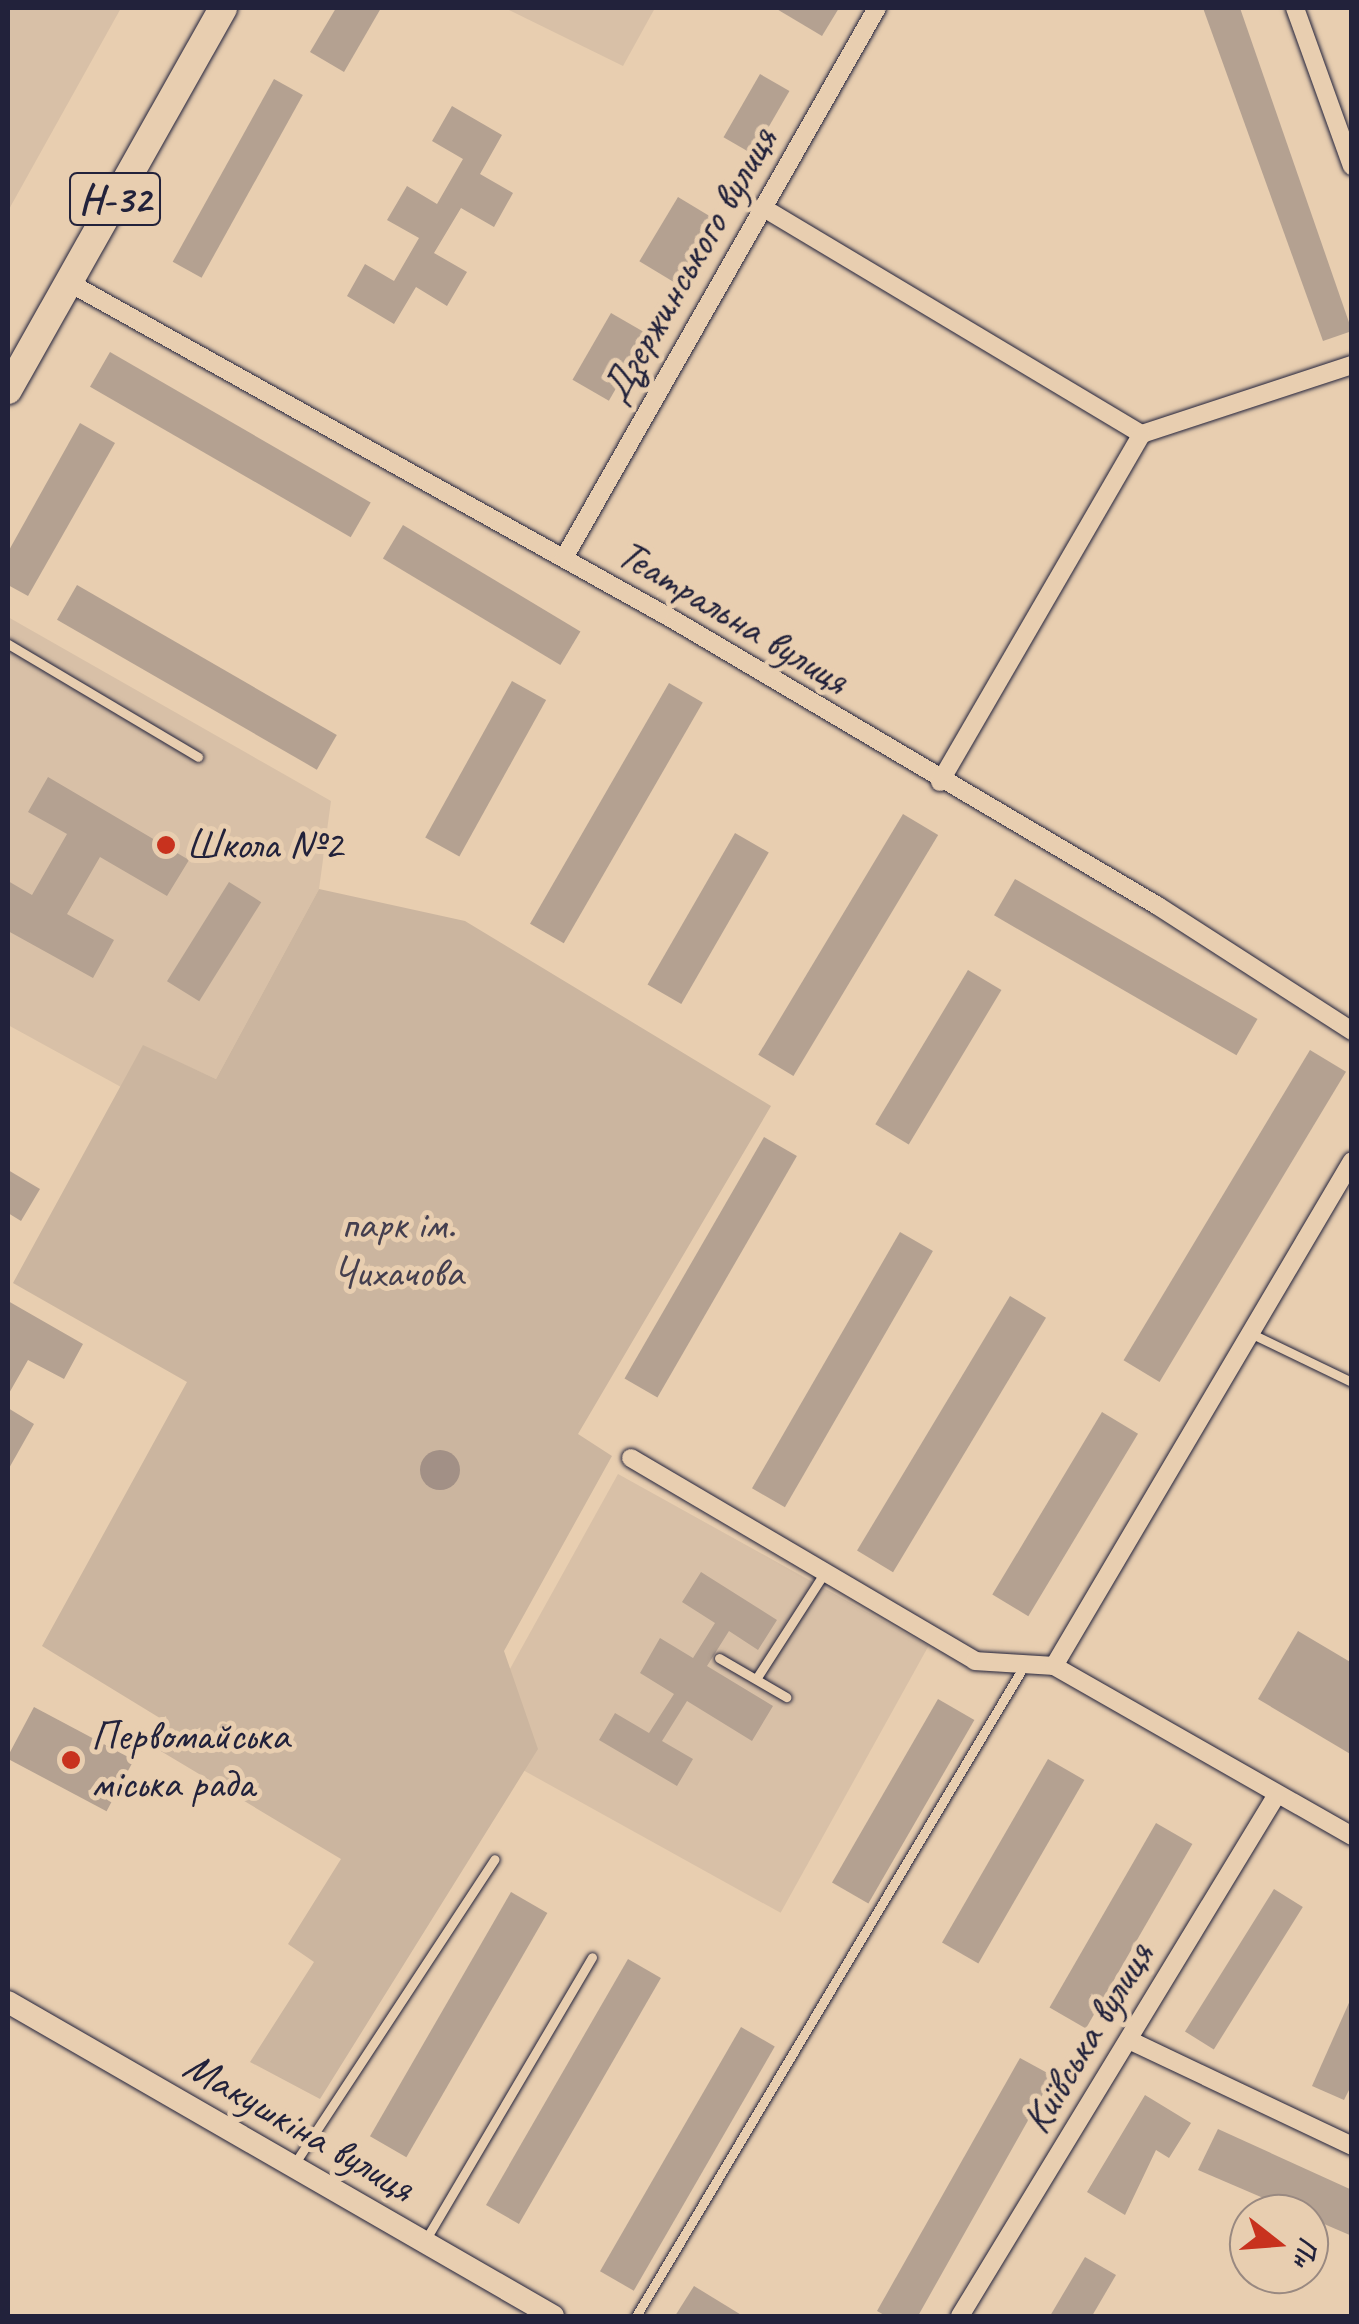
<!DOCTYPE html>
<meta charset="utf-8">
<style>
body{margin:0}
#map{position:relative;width:1359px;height:2324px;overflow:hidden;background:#e8ceb0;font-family:Caveat,sans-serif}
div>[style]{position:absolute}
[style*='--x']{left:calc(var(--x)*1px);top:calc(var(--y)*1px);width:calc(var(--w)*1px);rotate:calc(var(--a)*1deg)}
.built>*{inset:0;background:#d8c0a7;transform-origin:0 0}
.green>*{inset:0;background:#cbb59f}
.water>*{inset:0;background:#a29086}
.round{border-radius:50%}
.building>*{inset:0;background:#b4a191;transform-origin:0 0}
.roads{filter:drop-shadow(0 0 2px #22223b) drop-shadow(0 0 2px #22223b)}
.service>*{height:9px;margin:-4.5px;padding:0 4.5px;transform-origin:4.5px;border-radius:4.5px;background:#e8ceb0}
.minor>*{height:18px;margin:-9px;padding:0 9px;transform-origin:9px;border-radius:9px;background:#e8ceb0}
.tertiary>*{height:22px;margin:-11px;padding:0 11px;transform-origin:11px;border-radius:11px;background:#e8ceb0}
.primary>*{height:28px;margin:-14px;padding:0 14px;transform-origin:14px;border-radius:14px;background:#e8ceb0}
.dots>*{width:28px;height:28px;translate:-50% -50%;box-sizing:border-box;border:5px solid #e8ceb0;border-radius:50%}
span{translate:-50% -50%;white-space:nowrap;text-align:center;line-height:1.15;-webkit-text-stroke:10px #e8ceb0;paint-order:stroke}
.shield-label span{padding:2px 8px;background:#e8ceb0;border:2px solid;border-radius:8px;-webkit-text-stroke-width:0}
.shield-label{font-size:40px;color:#22223b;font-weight:700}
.street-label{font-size:42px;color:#22223b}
.poi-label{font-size:42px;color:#22223b}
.left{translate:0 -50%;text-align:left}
.park-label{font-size:42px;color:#443f4f}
.frame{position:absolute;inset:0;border:10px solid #22223b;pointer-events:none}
.north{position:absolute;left:1229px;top:2194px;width:100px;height:100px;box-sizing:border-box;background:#e8ceb0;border:2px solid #998981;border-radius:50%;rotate:107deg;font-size:28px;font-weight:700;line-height:40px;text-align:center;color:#22223b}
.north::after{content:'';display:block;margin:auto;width:35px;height:45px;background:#c8321e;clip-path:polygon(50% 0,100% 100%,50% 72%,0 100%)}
</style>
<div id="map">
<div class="built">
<div style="clip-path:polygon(8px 8px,121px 8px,8px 211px)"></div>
<div style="clip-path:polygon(505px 8px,655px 8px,623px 66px)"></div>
<div style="clip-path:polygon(8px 617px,331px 801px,319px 889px,216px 1079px,143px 1046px,121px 1087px,8px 1025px)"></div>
<div style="left:618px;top:1474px;width:355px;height:305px;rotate:29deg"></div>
</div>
<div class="green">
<div style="clip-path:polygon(319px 889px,465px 921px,771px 1106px,578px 1434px,612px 1456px,504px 1651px,538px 1749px,320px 2099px,250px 2062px,314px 1962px,288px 1944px,341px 1859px,154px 1747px,168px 1723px,42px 1646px,187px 1382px,13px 1283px,143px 1045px,216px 1079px)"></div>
</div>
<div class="water">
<div class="round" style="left:420px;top:1450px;width:40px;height:40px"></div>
</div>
<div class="building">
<div style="clip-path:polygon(336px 8px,381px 8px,344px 72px,310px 52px)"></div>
<div style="clip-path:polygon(775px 8px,839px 8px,822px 36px)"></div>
<div style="clip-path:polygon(1203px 8px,1240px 8px,1352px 331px,1323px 341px)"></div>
<div style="left:760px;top:74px;width:34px;height:73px;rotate:30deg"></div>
<div style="left:274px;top:79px;width:33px;height:209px;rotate:29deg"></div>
<div style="clip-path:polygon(452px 106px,502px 135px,480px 174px,513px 193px,494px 227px,461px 208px,434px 253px,467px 272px,447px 306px,416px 287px,394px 324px,347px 296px,365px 264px,394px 281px,419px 238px,387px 220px,407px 186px,437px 204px,463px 159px,432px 141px)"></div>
<div style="left:678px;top:197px;width:42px;height:75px;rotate:31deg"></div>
<div style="left:611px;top:313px;width:42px;height:77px;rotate:30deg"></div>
<div style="left:110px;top:352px;width:301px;height:40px;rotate:30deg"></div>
<div style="clip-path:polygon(80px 423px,115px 443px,28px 596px,8px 585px,8px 552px)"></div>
<div style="left:403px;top:525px;width:207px;height:39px;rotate:31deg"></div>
<div style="left:77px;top:585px;width:300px;height:40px;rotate:30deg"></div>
<div style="left:512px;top:681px;width:39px;height:179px;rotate:29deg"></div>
<div style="left:669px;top:683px;width:39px;height:278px;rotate:30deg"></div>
<div style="clip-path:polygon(48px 777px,189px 860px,167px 896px,100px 857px,67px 914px,114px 940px,93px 978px,8px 931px,8px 881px,32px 895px,67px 834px,28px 812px)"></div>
<div style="left:903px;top:814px;width:41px;height:281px;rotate:31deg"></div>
<div style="left:735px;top:833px;width:39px;height:175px;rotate:30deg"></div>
<div style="left:1015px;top:879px;width:280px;height:42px;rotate:30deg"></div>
<div style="left:229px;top:882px;width:38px;height:117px;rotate:32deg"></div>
<div style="left:968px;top:970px;width:39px;height:180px;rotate:31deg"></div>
<div style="left:1310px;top:1050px;width:42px;height:362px;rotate:31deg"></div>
<div style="left:764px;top:1137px;width:38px;height:279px;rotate:30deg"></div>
<div style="clip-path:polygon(8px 1170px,40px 1189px,21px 1221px,8px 1213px)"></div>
<div style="left:900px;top:1232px;width:38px;height:296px;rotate:30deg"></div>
<div style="left:1010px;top:1296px;width:42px;height:297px;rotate:31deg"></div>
<div style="clip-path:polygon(8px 1301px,83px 1344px,64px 1379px,28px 1360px,8px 1395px)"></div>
<div style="clip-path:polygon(8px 1408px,34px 1424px,8px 1470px)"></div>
<div style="left:1102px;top:1412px;width:42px;height:213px;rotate:31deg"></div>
<div style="clip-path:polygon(701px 1572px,777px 1620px,758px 1650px,729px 1631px,707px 1666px,773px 1706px,752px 1741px,687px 1701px,662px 1741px,693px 1759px,677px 1786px,599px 1740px,615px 1713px,649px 1733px,674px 1694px,640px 1673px,660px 1638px,693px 1658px,715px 1623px,682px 1602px)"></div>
<div style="clip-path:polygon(1298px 1631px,1352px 1663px,1352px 1755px,1258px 1699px)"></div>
<div style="left:938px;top:1699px;width:42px;height:212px;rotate:30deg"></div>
<div style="left:34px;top:1707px;width:113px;height:58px;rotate:28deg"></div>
<div style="left:1048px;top:1759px;width:42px;height:212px;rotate:30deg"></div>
<div style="left:1156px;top:1823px;width:42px;height:213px;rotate:30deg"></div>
<div style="left:1274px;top:1889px;width:34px;height:168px;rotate:32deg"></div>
<div style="left:511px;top:1892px;width:42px;height:282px;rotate:30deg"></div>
<div style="left:628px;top:1959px;width:38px;height:284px;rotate:30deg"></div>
<div style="clip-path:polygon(1352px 1996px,1352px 2084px,1344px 2100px,1312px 2086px)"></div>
<div style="left:741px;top:2027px;width:39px;height:282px;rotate:30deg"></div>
<div style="clip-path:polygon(1020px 2058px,1053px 2076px,918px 2316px,886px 2316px,877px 2311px)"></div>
<div style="clip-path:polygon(1145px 2095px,1191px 2123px,1169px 2158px,1156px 2150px,1125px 2215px,1087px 2192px)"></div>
<div style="clip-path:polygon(1218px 2129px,1352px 2190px,1352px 2236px,1198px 2170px)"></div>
<div style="clip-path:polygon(1085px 2257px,1116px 2275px,1092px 2316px,1050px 2316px)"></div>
<div style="clip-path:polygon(694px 2286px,743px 2316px,675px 2316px)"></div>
</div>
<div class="roads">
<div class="service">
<div style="--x:8;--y:644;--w:221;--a:30.7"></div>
<div style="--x:1250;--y:1333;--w:113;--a:25.7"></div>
<div style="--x:719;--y:1658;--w:78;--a:30.2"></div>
<div style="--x:756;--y:1679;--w:127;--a:-57.2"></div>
<div style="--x:293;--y:2166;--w:367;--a:-56.7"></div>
<div style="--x:426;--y:2239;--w:327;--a:-59.5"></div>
<div style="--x:636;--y:2316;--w:757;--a:-59.17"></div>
</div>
<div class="minor">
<div style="--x:1295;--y:8;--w:168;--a:70.2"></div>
<div style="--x:762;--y:207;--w:443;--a:30.9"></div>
<div style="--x:1142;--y:434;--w:221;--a:-18.2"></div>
<div style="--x:68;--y:282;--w:694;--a:29.15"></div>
<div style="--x:674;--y:620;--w:562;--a:30.58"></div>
<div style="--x:1158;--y:906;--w:231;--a:32.8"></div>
<div style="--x:564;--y:558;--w:633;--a:-60.36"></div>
<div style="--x:940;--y:782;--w:402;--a:-59.9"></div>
<div style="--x:631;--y:1458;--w:399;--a:30.5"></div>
<div style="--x:975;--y:1661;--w:79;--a:3.6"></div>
<div style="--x:1054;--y:1666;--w:343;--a:29.7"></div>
<div style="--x:1054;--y:1666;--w:586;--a:-59.46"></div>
<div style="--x:1129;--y:2040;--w:247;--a:25.4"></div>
<div style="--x:960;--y:2316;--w:608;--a:-58.71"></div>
</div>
<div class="tertiary">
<div style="--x:8;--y:2002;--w:629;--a:29.95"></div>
</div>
<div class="primary">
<div style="--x:8;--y:390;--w:438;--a:-60.6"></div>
</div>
</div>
<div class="dots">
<div style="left:166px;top:845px;background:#c8321e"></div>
<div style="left:71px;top:1760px;background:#c8321e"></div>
</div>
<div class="shield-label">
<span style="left:115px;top:199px">Н-32</span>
</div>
<div class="street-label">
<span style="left:689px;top:265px;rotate:-60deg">Дзержинського вулиця</span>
<span style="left:733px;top:617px;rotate:31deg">Театральна вулиця</span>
<span style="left:1088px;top:2038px;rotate:-59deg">Київська вулиця</span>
<span style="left:299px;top:2127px;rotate:30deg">Макушкіна вулиця</span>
</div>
<div class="poi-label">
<span class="left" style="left:186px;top:845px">Школа №2</span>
<span class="left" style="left:91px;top:1760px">Первомайська<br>міська рада</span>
</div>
<div class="park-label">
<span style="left:398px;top:1249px">парк ім.<br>Чихачова</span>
</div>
<div class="frame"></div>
<div class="north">Пн</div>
</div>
